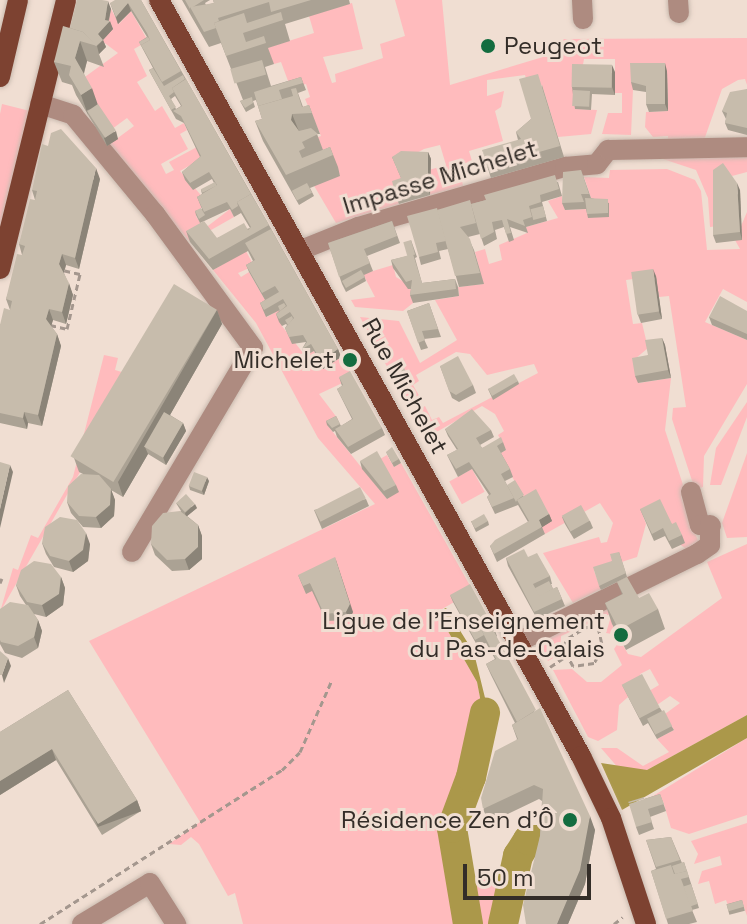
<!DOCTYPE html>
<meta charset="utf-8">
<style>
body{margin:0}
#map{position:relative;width:747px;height:924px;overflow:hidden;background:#f0ded2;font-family:"Space Grotesk",sans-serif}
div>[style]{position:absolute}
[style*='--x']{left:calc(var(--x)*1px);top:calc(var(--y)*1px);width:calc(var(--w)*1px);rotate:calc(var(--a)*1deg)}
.green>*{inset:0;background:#ffbbbd;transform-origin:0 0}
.water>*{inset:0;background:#ab984a}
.river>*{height:30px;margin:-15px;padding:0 15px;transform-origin:15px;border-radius:15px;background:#ab984a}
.path>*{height:3px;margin-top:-1.5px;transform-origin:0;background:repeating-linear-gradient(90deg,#a4978e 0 6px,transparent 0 10px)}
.roads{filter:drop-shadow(0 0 2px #cabbb0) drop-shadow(0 0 2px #cabbb0)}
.minor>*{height:20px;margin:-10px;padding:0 10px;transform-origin:10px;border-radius:10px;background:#ae8b80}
.major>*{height:20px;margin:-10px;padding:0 10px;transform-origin:10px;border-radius:10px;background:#7d4231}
.wall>*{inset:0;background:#aba294;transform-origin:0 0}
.shaded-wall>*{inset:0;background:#8b8478;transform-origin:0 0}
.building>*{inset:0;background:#c7bcac;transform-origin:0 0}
.dots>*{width:22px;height:22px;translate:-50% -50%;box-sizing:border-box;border:4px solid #f0ded2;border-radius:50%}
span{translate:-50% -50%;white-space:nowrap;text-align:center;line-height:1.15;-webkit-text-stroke:6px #f0ded2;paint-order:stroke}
.poi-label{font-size:24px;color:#332d28}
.left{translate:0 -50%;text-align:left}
.right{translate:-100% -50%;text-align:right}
.street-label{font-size:24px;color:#332d28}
.scale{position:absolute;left:463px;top:864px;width:128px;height:36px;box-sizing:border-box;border:4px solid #332d28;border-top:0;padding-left:10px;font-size:24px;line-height:28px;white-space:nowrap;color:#332d28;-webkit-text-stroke:6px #f0ded2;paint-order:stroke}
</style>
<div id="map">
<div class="green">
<div style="clip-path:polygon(395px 0,442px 0,450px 85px,563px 51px,563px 39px,747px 38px,747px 85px,745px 79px,738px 80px,722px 89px,703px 143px,668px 144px,668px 136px,653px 137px,645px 127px,646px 112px,668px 111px,667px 71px,633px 89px,631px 135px,602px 134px,608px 113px,622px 113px,622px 93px,615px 93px,615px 59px,584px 59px,575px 109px,597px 110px,591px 134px,558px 137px,542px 85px,529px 89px,525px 75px,487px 80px,487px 96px,504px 91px,501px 107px,495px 111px,503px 141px,469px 151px,472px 161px,459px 165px,463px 186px,430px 195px,429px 170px,446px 165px,440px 145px,424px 149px,395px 165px,402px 177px,395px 189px,399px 204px,336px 223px,313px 184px,340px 175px,309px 140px,321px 136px,305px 99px,310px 97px,306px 84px,291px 89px,281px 62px,274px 64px,257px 51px,314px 33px,309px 16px,352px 3px,363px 49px,323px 57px,332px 83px,336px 82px,335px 74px,383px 58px,380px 44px,405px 36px)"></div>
<div style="clip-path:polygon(111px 9px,119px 24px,131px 11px,148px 41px,134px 49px,147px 76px,137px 82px,155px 111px,162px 106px,175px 128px,184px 123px,187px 130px,180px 134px,188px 149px,161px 164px,166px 174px,174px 170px,169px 162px,197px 147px,203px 158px,180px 171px,206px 201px,196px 216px,204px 229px,230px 209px,234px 217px,190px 242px,107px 146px,134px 126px,127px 118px,112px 129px,82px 79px,118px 53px,102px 41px,112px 29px,107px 27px)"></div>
<div style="clip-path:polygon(2px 104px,30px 111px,0 237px,0 114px)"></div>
<div style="clip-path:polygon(747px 155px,747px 172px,732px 176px,726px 170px,719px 226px,710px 227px,708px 198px,696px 170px,663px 159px,610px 160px)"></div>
<div style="clip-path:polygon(667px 169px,695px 180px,701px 191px,707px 250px,740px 249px,735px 240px,747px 212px,747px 302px,723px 289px,705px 322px,747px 340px,747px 384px,704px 456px,703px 487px,695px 490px,672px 419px,673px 408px,686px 407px,669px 296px,659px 297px,655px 276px,626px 280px,633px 324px,642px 323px,648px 348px,635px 359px,639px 383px,671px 378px,665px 430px,686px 494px,681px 497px,699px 543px,686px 549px,643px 516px,646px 524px,637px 557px,594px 571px,601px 589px,573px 603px,543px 553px,599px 537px,601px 543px,607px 542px,613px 523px,600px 503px,545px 534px,499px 454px,506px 450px,498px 435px,504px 431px,495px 414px,482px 406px,426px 438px,413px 413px,425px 406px,432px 420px,439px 417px,443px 423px,538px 373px,534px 364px,487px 375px,470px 354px,456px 352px,416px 375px,419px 381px,413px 385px,421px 399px,409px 406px,395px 380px,406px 373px,391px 374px,360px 317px,399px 321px,420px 363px,457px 340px,435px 300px,459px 296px,458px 287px,483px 284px,475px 252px,485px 249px,489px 264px,502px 260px,499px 245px,527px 233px,526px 227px,558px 218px,548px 201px,562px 196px,565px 210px,588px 209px,592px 201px,584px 177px,609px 178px,610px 170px)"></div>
<div style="clip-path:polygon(246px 251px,254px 266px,238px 273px,241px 277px,249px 272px,265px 300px,267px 317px,279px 310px,282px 326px,303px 353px,290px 360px,314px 351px,324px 369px,341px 357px,353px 378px,319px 394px,338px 419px,328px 426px,387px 499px,380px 459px,387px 455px,394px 467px,401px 463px,473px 591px,437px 612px,477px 682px,482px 708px,473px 757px,445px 842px,458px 915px,452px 918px,454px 924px,243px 924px,235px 893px,228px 896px,199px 844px,191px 837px,181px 845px,169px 844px,200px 822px,89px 641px,375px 504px,318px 438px,256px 323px,213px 270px)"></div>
<div style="clip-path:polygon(393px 265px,396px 277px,414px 288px,413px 303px,403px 311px,355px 307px,351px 300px,375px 297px,363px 274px)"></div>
<div style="clip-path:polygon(104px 355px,118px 358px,115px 370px,135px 376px,0 612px,13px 568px,18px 570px,31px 535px,38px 538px,73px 477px)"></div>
<div style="clip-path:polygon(747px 402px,747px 417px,721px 485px,710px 485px,716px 448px)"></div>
<div style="clip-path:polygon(747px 453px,747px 537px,727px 538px,722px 523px)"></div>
<div style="left:472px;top:469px;width:26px;height:26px;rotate:61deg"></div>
<div style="clip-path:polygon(747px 544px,747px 715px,647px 770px,620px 770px,601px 748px,617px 748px,643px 766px,669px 752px,657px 739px,674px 730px,665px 714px,680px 703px,670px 696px,657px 705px,649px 691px,659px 685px,650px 669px,640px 674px,645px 682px,619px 705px,617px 730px,598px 741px,588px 737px,553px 670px,572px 669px,587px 682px,601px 682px,622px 665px,614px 649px,620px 640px,628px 654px,641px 657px,722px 598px,707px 562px)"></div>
<div style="clip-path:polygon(623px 601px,612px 624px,618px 635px,606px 633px,612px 613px,561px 636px,560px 654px,548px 661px,540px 647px,548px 636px)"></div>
<div style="clip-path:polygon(747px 738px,747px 815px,689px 834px,671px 828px,663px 801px,645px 801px)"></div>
<div style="clip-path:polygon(747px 823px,747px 916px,743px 904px,729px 908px,726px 900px,715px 904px,709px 881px,698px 884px,702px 871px,722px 865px,720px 856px,694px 864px,698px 854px,691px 841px)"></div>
<div style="clip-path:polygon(456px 871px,481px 880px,501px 878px,495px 924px,474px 924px)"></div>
</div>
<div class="water">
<div style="clip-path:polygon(446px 608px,474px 653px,488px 710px,452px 828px,456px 871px,474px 924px,461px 924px,445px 842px,473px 757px,482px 708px,477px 682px,437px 612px)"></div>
<div style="clip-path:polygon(747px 715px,747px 738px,622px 810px,601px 763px,647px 770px)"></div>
<div style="clip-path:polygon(524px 831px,532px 834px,518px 870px,510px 924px,495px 924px,507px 857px)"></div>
</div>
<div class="river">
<div style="--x:468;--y:924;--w:97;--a:-99.5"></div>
<div style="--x:452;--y:828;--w:54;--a:-69.6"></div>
<div style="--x:471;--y:777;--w:66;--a:-77.7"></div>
<div style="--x:503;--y:924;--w:70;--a:-77.6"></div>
<div style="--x:518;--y:856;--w:19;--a:-58"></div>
<div style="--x:528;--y:840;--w:9;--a:0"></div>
</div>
<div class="path">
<div style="--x:50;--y:325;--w:17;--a:13"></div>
<div style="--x:67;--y:329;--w:57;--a:-76.7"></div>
<div style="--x:80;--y:274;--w:18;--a:-167"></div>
<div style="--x:0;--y:583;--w:5;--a:-68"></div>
<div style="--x:586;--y:627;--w:12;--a:0"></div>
<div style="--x:598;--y:627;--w:22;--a:77"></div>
<div style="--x:603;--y:648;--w:17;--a:121"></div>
<div style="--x:594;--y:663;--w:21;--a:172"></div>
<div style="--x:573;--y:666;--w:21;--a:-118"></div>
<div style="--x:563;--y:647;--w:10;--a:-61"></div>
<div style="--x:568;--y:638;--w:21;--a:-31"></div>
<div style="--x:550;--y:667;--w:18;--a:-34"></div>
<div style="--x:40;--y:924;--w:287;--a:-32.5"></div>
<div style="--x:282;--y:770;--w:25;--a:-45"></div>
<div style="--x:300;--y:752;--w:77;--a:-66.1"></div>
<div style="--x:614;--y:924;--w:11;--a:-38"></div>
</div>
<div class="roads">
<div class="minor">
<div style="--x:582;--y:0;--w:19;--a:87"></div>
<div style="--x:678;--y:0;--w:13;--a:86"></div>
<div style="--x:40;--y:104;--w:35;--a:18"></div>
<div style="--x:73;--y:115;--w:129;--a:50.4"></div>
<div style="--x:155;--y:214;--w:166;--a:53.8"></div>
<div style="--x:253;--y:348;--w:237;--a:120.7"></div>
<div style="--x:301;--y:250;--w:61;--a:-22"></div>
<div style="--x:358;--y:227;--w:216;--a:-16.2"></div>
<div style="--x:565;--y:167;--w:32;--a:-5"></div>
<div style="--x:597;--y:164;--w:18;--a:-52"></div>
<div style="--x:608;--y:150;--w:139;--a:-1.2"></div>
<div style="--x:691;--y:492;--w:34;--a:75"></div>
<div style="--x:700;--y:525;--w:11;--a:5"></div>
<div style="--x:518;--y:642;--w:199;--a:-26.2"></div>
<div style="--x:697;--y:554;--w:16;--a:-35"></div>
<div style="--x:710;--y:545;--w:20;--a:-90"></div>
<div style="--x:82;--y:924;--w:79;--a:-31.1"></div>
<div style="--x:150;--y:883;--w:49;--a:57.6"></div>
</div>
<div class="major">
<div style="--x:159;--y:0;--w:866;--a:60.83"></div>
<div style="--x:581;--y:756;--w:69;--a:64.2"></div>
<div style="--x:611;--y:818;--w:112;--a:71.7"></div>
<div style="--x:0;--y:77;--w:79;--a:-76.8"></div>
<div style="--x:0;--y:269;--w:277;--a:-76.2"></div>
</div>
</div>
<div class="wall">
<div style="clip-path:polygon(evenodd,141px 0,269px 225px,338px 349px,341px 357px,323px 369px,314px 351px,305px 356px,302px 349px,306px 342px,292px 344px,285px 328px,287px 325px,286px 324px,282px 326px,279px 322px,276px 314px,280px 310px,266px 317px,260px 303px,265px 300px,249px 272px,246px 265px,253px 261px,248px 251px,213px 270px,190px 242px,186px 231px,217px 238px,250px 228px,241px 213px,234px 217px,230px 209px,200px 223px,196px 215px,195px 211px,202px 209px,197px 197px,202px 194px,201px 190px,214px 183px,212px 179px,193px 190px,185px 180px,182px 172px,200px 157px,184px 123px,176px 119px,151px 74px,149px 70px,153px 68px,139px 42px,147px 37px,131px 11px,118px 24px,110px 3px,141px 0,175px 96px,181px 106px,176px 109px,171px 99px,175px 96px)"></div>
<div style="clip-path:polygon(182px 0,210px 0,205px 3px,206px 5px,214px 3px,213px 0,349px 0,350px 4px,285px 24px,290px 41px,268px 48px,274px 64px,265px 67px,271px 86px,301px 77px,306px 90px,298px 93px,303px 107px,309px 105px,320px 134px,317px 134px,323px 150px,330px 147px,338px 167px,340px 176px,310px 188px,314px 196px,299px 205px,263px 141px,255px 121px,262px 119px,256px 100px,253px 101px,255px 107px,246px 112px,240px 101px,243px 100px,221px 43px,209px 47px)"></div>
<div style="clip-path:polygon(105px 1px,111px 9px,109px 21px,113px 29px,103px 40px,106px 47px,99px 54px,104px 67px,87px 61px,84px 74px,97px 104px,118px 139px,107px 146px,76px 95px,72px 85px,62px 82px,54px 62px,70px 28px)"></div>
<div style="clip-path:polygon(667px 71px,668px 111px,649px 112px,646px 104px,646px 92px,633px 90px,631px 82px)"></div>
<div style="clip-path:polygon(615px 72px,615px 95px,592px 94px,591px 110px,575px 109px,572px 87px)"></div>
<div style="clip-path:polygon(542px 85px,564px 157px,491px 178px,487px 167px,518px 140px,516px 132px,531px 119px)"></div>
<div style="clip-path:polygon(747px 89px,747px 135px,728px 130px,725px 123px,726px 119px,722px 111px)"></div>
<div style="clip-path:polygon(428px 152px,431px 159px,430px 195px,399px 204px,396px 197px,401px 178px,392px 157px)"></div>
<div style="clip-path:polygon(581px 170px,591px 198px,609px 203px,609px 217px,588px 218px,586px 209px,565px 210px,562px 203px)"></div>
<div style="clip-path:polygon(100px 179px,79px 269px,66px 265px,64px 273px,73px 295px,66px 324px,53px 320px,51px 326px,57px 334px,61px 346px,42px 426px,28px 423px,27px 429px,0 423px,0 325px,10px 310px,6px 299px,22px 255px,19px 244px,35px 200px,32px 190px)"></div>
<div style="clip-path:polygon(558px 182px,562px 196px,542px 202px,547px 221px,526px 227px,528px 233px,510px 227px,514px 240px,509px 242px,504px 227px,495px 230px,497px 239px,484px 246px,480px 234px,468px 237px,474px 250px,484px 284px,459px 287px,448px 249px,439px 251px,441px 259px,421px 265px,419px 257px,437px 210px,471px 204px)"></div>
<div style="clip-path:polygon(740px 190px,742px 240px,716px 243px,713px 235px)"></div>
<div style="clip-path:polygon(392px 221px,400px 243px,367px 256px,373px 271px,364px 275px,366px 281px,346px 292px,342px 284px,328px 243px)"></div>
<div style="clip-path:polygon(411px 240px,417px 257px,415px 258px,422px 283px,455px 279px,458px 287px,459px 296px,413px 303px,410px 295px,411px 289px,408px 289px,393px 268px,391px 260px,408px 256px)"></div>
<div style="clip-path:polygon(656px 276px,662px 319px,641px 323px,638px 315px)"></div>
<div style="clip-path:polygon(429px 303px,441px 337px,424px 339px,428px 348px,421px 350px,407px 311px)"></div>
<div style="clip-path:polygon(217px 310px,222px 324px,170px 415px,183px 423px,186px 431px,166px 465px,148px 454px,123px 497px,111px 490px,115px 500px,114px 516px,101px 528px,83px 527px,71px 513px,67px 502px,83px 474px,79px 472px,74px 458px)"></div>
<div style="clip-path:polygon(747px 311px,747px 340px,712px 325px,709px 317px)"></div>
<div style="clip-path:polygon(662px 338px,665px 345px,671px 378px,638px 383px,635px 376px,648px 355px)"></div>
<div style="clip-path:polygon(440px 366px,473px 385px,476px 393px,459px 402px,452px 398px)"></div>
<div style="clip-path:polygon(390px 370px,405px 370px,407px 374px,395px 380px)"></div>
<div style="clip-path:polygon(339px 377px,382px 428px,385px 435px,351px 454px,337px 437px,335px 431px,333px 432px,327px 425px,326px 421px,336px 416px,341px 426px,352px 419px,337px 389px,342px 386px)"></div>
<div style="clip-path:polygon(518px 381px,519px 384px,493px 400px,488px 389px)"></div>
<div style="clip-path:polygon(445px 429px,491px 430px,494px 437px,480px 445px,482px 448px,503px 442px,506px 450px,501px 453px,510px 469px,513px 477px,505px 481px,507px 485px,549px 514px,552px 521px,542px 527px,545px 534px,497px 562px,490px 546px,528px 522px,518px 505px,495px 514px,487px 497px,489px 495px,472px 469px,458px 477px,447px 455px,457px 450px,448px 436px)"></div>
<div style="clip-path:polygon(386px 452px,399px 459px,401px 463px,394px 467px)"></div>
<div style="clip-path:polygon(360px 461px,396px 485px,399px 492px,387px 499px,362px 469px)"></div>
<div style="clip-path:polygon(209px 481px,204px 495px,190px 490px,189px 486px)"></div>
<div style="clip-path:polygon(366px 499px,369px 506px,322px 529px,314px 510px)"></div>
<div style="clip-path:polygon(176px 503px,197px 508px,187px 516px,198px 525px,202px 536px,202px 559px,189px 570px,172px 571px,155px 555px,151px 544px,181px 511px)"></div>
<div style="clip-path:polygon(640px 509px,672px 524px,682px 535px,685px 543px,672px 549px,665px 536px,654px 541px)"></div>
<div style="clip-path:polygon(562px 517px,590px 521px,593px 528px,574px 539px,565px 524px)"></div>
<div style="clip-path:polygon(471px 521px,488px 521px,489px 525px,476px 532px)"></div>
<div style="clip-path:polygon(42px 543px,90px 544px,88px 561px,73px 572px,54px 567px,46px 554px)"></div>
<div style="clip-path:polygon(619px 552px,627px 577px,601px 590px,599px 586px,612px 561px)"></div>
<div style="clip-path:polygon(528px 557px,550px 576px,552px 584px,551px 584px,553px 589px,557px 587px,565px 606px,537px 619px,508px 566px,506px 558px)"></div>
<div style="clip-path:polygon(298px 575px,353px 612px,349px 620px,326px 621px,312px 591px,306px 594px)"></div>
<div style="clip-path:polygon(61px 577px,65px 588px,63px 605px,46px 617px,34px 614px,38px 620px,42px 631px,38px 648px,22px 658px,5px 653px,0 644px,0 609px,26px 605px,20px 596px,16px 585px)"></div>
<div style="clip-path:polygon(617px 582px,639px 598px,658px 609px,665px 629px,626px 650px,612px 624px,605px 603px,622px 594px)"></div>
<div style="clip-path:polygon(450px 595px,494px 628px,497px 636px,496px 637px,595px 830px,585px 884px,568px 924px,526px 924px,540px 836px,542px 801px,539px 799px,489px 823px,483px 809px,517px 739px,512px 725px,515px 723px,491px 675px,486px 664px,495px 659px,486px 643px,478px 647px,453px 602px)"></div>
<div style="clip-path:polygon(622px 685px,660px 708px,674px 730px,657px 739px,648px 723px,643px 726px)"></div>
<div style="clip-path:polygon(68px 690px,137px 800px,141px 811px,102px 835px,56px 760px,0 795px,0 732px)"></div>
<div style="clip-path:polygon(660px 794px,666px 811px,650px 817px,654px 829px,639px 835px,636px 827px,644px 799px)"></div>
<div style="clip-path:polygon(671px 837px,682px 863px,684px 862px,699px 908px,692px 910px,697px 922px,689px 924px,668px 924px,651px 871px,656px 869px,646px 840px)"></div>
<div style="left:742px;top:900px;width:11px;height:16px;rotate:75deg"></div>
</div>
<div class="shaded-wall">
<div style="clip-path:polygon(108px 1px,111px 9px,108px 23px,110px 21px,113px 29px,101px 42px,98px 34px,105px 20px)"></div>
<div style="clip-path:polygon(128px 3px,131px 11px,118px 24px,116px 17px)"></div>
<div style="clip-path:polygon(103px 40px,106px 47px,99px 54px,97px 46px)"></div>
<div style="clip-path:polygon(80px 41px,87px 61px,82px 79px,75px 58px)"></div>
<div style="clip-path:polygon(665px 63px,667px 71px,668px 111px,665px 104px)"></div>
<div style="clip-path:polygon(612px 65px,615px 72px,615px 95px,612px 87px)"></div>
<div style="clip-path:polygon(92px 88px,99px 108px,87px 110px,88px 115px,81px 95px)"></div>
<div style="clip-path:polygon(292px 114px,300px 134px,291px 120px)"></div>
<div style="clip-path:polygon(116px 131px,118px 139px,107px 146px,104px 138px)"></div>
<div style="clip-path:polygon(428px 152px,431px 159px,430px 195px,428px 188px)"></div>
<div style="clip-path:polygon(96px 168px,100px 179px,79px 269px,75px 258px)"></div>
<div style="clip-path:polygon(737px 183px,740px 190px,742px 240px,740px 232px)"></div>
<div style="clip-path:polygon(62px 254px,66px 265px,63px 275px,59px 264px)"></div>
<div style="clip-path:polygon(653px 269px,656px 276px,662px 319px,659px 312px)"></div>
<div style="clip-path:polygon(69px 283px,73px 295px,66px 324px,62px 312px)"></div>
<div style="clip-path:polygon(49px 309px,53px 320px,50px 330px,46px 319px)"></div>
<div style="clip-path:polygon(217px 310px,222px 324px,150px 450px,145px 447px,148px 454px,123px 497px,118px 482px)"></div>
<div style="clip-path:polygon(57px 334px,61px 346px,42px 426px,38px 415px)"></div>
<div style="clip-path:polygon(662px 338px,665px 345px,671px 378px,668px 370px)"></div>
<div style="clip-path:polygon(338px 349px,341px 357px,323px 369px,321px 361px)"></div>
<div style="clip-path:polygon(24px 412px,28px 423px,27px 429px,23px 418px)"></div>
<div style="clip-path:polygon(183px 423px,186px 431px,166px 465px,163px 457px)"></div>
<div style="clip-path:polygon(10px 465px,13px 472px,0 528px,0 509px)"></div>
<div style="clip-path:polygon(207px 477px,209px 481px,204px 495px,202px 491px)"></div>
<div style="clip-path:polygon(111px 489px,115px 500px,114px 516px,101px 528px,96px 517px)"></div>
<div style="clip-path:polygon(195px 504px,197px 508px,186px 517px,185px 513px)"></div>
<div style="clip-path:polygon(549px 514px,552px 521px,541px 528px,539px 520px)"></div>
<div style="clip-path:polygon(198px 525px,202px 536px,202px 559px,189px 570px,185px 559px)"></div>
<div style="clip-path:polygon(86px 533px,90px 544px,88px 561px,73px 572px,69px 561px)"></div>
<div style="clip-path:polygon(335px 557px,353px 612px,349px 620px,346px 612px)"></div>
<div style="clip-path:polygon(61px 577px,65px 588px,63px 605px,46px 617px,42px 605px)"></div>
<div style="clip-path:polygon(38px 620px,42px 631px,38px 648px,34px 637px)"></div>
<div style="clip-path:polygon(8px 658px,11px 666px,4px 683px,2px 675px)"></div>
<div style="clip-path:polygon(52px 749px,56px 760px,0 795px,0 781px)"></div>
<div style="left:137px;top:800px;width:12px;height:46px;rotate:70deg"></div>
<div style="clip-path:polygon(590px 816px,595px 830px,585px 884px,568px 924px,557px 924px)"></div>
</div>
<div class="building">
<div style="clip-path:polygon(77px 0,102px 0,108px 1px,105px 20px,110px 21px,98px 34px,103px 40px,96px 46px,83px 32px,70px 28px)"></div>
<div style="clip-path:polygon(115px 0,141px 0,181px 71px,162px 82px,141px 45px,150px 40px,147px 33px,128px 3px,116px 17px,110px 3px)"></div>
<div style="clip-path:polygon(185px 0,204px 0,193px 7px,190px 7px,190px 9px)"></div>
<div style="clip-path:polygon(213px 0,311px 0,271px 12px,269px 2px,218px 18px,219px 21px,214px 23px,216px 28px,204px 32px,190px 7px,214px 3px)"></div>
<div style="clip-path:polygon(281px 12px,283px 20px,243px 33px,246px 42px,264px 36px,266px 43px,226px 56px,214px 23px,244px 13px,247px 23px)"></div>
<div style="clip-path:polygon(63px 26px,83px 32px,97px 46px,80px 41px,75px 58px,92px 88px,81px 95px,69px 75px,71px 66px,54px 62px)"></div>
<div style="clip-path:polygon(148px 37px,150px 40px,141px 45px,143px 49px,139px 42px)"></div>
<div style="left:262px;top:60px;width:15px;height:33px;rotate:74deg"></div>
<div style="clip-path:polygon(630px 63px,665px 63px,665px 104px,646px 104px,646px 86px,631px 82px)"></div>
<div style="left:572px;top:64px;width:40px;height:23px;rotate:1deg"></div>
<div style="clip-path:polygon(153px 68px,164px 86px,183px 75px,185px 79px,172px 88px,174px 92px,169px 96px,176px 107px,171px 110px,149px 70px)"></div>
<div style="clip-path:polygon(538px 74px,560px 146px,487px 167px,482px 150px,521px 139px,516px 132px,531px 119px,519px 79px)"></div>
<div style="clip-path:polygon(301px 77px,303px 83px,279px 90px,282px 99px,258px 106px,254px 92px)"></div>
<div style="clip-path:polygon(186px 79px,251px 194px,237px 202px,238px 206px,232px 210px,227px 202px,204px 212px,197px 197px,217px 185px,209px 172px,190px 183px,182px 172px,201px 156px,181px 116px,173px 111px,182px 106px,172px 88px)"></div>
<div style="clip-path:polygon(296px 88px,302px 107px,309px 105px,312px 113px,292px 114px,291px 120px,299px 131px,311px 128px,318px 134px,302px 142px,305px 148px,299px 151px,302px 158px,330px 147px,333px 155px,286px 175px,255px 121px,262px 119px,258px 106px,293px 96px,291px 89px)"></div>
<div style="clip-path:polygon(747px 89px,747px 128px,725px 123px,727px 113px,722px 111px,730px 92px)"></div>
<div style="left:573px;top:90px;width:17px;height:16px;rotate:3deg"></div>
<div style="clip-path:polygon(252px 97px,253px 103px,245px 108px,240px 101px)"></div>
<div style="left:98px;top:104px;width:32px;height:13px;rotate:56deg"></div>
<div style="clip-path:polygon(61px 129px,96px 168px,75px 258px,62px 254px,59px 264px,69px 283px,62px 312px,49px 309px,46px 319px,57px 334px,38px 415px,24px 412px,23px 418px,0 413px,0 325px,4px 308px,10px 310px,12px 301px,6px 299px,17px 254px,22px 255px,25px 246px,19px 244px,30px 199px,35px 200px,37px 191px,32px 190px,42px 144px,48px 146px,51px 133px)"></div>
<div style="clip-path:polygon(401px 151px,428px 152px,428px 188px,396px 197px,392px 181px,401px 178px,392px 157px)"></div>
<div style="clip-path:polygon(723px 163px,737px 183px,740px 232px,713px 235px,713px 170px)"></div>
<div style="clip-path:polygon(581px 170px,589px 194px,581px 194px,584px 202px,562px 203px,563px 172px)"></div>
<div style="clip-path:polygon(555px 175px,559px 189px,540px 195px,541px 202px,529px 206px,532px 217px,523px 220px,525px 226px,507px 219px,511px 233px,506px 234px,502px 220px,492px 222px,494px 232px,481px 239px,471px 204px,486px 200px,484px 195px)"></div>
<div style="left:215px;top:182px;width:4px;height:16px;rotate:63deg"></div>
<div style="left:307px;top:183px;width:11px;height:17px;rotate:63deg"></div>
<div style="clip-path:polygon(251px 194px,269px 225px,209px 259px,186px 231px,204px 221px,217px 238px,244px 223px,248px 230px,251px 227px,237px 202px)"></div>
<div style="clip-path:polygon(585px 198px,608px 199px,608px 213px,587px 214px)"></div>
<div style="clip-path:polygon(470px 200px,476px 223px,460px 227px,470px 239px,480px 273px,455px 276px,437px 210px)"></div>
<div style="left:543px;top:206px;width:11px;height:13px;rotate:75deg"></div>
<div style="clip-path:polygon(201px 208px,205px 215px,199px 219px,195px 211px)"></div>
<div style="clip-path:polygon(437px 208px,446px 241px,436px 243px,438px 252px,419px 257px,407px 216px)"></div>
<div style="clip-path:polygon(392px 221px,397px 236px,364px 249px,370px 263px,339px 277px,328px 243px)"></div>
<div style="clip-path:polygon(271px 229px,338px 349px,321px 361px,311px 344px,302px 349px,307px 342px,303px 335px,289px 337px,285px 328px,294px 318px,290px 312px,279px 319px,276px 314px,287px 306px,283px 299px,264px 310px,260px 303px,279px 292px,275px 286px,262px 293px,246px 265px,255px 260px,245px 243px)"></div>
<div style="left:411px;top:240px;width:15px;height:8px;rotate:74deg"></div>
<div style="clip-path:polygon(413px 254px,422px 283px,455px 279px,456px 289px,410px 295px,412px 280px,406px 282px,391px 260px)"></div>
<div style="left:653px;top:269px;width:43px;height:22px;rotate:82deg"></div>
<div style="left:361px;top:270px;width:8px;height:22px;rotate:60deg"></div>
<div style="left:174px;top:284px;width:50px;height:201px;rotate:31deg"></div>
<div style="clip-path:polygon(720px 296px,747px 311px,747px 334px,709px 317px)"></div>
<div style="clip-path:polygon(284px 303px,286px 306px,280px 311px,278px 306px)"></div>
<div style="clip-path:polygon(429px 303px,438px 329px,422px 331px,425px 340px,418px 343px,407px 311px)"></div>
<div style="clip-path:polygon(292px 316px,293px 319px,288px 325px,285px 320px)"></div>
<div style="clip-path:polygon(662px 338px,668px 370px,635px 376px,632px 358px,648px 355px,645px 340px)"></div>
<div style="clip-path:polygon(458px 356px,473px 385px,456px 395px,449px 391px,440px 366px)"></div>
<div style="left:402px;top:364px;width:7px;height:13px;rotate:63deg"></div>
<div style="clip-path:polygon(350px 371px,382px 428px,348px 447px,335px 429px,353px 419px,337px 389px,343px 385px,339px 377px)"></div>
<div style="left:514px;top:374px;width:8px;height:30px;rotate:60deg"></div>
<div style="clip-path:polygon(472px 409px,491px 430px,476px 438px,482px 448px,501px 437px,503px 442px,497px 446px,510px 469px,501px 474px,514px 498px,492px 507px,487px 497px,491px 494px,469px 462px,456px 469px,447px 455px,458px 449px,445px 429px)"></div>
<div style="left:164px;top:412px;width:22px;height:40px;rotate:30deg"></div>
<div style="clip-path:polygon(336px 416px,340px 424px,332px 428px,326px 421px)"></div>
<div style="clip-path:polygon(392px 447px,399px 459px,392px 463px,386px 452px)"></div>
<div style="clip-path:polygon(377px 451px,396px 485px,384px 491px,360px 461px)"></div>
<div style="clip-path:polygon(0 462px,10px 465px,0 509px)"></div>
<div style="left:194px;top:472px;width:14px;height:15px;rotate:21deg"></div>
<div style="clip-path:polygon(81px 474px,99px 475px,111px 489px,110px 505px,96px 517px,79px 516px,67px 502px,68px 486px)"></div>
<div style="clip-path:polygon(515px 480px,524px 495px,517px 500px,516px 502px,507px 485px)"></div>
<div style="left:360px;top:487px;width:13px;height:51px;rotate:63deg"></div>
<div style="clip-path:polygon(536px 489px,549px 514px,539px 520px,542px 527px,494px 554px,490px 546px,495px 540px,529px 521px,517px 500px)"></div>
<div style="left:186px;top:494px;width:13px;height:13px;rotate:48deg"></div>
<div style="clip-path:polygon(660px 499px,672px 524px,676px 522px,682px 535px,669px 541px,663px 528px,652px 534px,640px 509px)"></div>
<div style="left:581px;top:505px;width:18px;height:22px;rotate:61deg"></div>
<div style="clip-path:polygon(180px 511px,198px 525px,198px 547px,185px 559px,167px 560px,151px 544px,152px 526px,163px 513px)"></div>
<div style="left:484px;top:514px;width:8px;height:15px;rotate:60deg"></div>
<div style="clip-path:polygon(60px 517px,77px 520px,86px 533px,83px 550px,69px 561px,50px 556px,42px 543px,45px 527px)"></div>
<div style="clip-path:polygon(524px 549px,528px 557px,537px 553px,550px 576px,533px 584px,539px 595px,557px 587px,562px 599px,534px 612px,506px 558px)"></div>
<div style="clip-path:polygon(619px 552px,626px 573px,599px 586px,593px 567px,612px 561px,610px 554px)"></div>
<div style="clip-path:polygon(335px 557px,350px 604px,346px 612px,324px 614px,310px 583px,303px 586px,298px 575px)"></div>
<div style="clip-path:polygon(34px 561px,51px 564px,61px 577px,59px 594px,42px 605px,27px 602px,16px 585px,21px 570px)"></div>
<div style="clip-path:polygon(627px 577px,639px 598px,649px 593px,658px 609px,619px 630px,605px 603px,623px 594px,617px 582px)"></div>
<div style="left:549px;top:581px;width:9px;height:16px;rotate:63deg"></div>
<div style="clip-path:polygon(470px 584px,494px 628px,492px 630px,491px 626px,482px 631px,484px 635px,475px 640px,450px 595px)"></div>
<div style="clip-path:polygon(10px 602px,28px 605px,38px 620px,34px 637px,18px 646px,1px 642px,0 640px,0 609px)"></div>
<div style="clip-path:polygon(491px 626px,536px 710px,517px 722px,486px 664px,496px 659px,482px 631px)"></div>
<div style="clip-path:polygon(0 651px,8px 658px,2px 675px,0 675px)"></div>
<div style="left:642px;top:674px;width:38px;height:23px;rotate:62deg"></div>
<div style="clip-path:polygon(68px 690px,137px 800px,98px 824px,52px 749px,0 781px,0 732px)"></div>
<div style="clip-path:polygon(540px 708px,590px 816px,580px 870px,557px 924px,526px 924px,523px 905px,540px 836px,543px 789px,534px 785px,483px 809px,481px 798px,495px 751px,518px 739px,512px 725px)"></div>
<div style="left:664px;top:710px;width:18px;height:19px;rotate:63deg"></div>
<div style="clip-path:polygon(660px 794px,664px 804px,648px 809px,652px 822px,636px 827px,629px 804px)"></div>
<div style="clip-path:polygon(644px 797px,644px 799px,629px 803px,628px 802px)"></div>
<div style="clip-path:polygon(671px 837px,680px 860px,656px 867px,646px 840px)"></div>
<div style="clip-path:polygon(684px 862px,689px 878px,687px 871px,675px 874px,672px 866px)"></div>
<div style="clip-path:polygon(671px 865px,674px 874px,687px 871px,689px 877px,681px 879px,693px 911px,666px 919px,651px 871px)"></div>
<div style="left:691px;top:884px;width:21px;height:8px;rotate:71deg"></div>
<div style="left:742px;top:900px;width:7px;height:16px;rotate:74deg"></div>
</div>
<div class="dots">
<div style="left:488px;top:46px;background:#136c3f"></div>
<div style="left:350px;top:360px;background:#136c3f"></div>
<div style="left:621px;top:635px;background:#136c3f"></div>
<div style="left:570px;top:820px;background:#136c3f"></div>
</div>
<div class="poi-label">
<span class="left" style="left:504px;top:46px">Peugeot</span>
<span class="right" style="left:334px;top:360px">Michelet</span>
<span class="right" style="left:605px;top:635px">Ligue de l'Enseignement<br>du Pas-de-Calais</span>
<span class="right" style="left:554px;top:820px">Résidence Zen d'Ô</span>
</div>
<div class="street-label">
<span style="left:440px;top:177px;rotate:-17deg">Impasse Michelet</span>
<span style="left:405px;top:386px;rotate:61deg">Rue Michelet</span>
</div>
<div class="scale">50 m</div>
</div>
